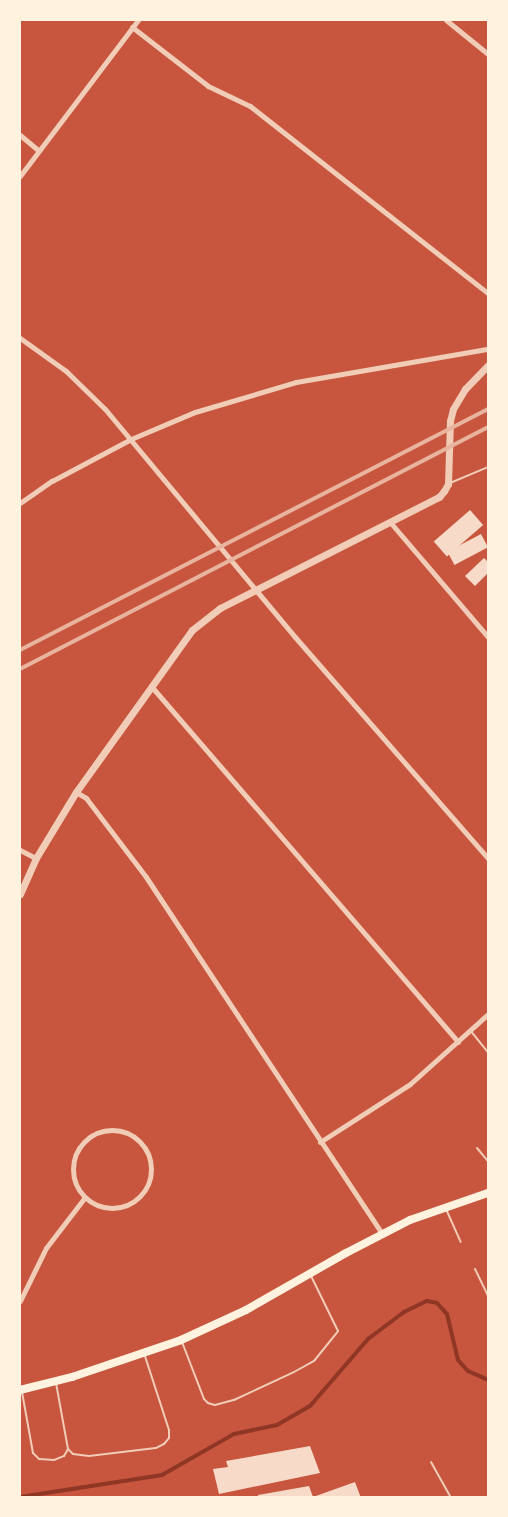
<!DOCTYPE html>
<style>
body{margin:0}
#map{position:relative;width:508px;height:1517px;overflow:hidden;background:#c8553d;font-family:"Alegreya Sans",sans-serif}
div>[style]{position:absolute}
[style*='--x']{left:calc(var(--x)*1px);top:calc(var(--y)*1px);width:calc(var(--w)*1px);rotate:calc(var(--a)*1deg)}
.stream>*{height:4px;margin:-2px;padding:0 2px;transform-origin:2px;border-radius:2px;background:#8f3625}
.building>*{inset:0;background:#f7dbc8;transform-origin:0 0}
.service>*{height:2px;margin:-1px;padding:0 1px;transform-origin:1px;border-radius:1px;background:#f1ccb7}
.minor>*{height:5px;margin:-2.5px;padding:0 2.5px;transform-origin:2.5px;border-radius:2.5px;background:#f1ccb7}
.minor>.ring{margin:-2.5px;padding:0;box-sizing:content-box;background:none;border:5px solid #f1ccb7;border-radius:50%}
.tertiary>*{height:7px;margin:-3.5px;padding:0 3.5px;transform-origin:3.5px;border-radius:3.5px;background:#f1ccb7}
.primary>*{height:8px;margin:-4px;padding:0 4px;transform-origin:4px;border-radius:4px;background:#fff3e0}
.rail>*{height:4px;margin:-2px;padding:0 2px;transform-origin:2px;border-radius:2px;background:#e9b49f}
span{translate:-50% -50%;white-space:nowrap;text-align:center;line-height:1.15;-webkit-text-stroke:4.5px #fff3e0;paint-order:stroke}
.frame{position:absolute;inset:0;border:21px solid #fff3e0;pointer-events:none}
</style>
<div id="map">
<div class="stream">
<div style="--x:20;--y:1497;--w:144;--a:-8.8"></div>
<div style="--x:162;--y:1475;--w:83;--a:-29.7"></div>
<div style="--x:234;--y:1434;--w:44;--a:-11.8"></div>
<div style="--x:277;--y:1425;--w:38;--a:-30"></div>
<div style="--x:310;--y:1406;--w:89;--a:-49.1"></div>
<div style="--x:368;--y:1339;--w:45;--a:-36.9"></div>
<div style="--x:404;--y:1312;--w:25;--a:-26"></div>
<div style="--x:427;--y:1301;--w:10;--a:11"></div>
<div style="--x:437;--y:1303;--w:15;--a:48"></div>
<div style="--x:447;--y:1314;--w:47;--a:76.6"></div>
<div style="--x:458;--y:1360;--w:15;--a:48"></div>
<div style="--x:468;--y:1371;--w:22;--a:24"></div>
</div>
<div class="building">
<div style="left:470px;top:510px;width:20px;height:48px;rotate:49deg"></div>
<div style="left:481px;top:534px;width:15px;height:38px;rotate:62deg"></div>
<div style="clip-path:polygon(484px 558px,488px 562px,488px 573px,475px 586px,465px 576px)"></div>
<div style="clip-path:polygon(310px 1446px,320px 1473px,219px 1494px,213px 1469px,228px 1467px,226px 1461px)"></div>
<div style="clip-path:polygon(355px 1482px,361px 1498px,258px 1498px,258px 1495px,309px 1486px,313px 1497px)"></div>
</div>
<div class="service">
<div style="--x:450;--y:483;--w:41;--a:-22.8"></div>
<div style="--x:470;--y:1030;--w:28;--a:51"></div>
<div style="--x:477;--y:1148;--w:17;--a:50"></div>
<div style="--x:446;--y:1209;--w:36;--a:66"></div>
<div style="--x:475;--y:1269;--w:30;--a:64"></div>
<div style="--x:182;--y:1342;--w:61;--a:68.9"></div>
<div style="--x:204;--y:1399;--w:6;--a:45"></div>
<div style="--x:208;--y:1403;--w:7;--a:16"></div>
<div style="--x:215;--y:1405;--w:20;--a:-15"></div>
<div style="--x:234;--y:1400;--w:66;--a:-25"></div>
<div style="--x:294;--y:1372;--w:23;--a:-29"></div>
<div style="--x:314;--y:1361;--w:38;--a:-51"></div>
<div style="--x:338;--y:1331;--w:61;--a:-116.1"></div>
<div style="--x:22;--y:1392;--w:62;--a:79.8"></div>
<div style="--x:33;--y:1453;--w:8;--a:45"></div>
<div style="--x:39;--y:1459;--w:15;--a:4"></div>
<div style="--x:54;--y:1460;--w:11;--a:-22"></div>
<div style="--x:64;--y:1456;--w:8;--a:-60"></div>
<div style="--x:68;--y:1449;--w:67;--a:-100.3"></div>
<div style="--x:68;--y:1449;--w:7;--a:45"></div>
<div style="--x:73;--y:1454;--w:16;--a:7"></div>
<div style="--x:89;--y:1456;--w:67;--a:-6.8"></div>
<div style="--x:156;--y:1448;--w:9;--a:-27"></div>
<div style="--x:164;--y:1444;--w:8;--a:-50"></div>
<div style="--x:169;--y:1438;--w:8;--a:-90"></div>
<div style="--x:169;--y:1430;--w:78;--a:-108"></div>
<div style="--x:431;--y:1462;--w:41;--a:60.9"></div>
</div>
<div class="minor">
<div style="--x:446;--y:20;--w:54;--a:39"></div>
<div style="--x:132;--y:27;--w:96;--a:37.8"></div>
<div style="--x:208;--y:86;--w:47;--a:25.5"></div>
<div style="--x:250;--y:106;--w:303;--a:38.2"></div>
<div style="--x:20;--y:135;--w:23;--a:40"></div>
<div style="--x:20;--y:176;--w:196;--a:-52.9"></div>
<div style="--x:20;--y:338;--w:57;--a:35.7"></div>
<div style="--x:66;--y:371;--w:54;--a:44.3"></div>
<div style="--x:105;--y:409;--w:297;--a:50.2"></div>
<div style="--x:295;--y:637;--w:293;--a:48.9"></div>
<div style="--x:20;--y:503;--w:39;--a:-35"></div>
<div style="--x:52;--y:481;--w:89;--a:-28"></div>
<div style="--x:131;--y:439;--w:69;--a:-22.9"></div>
<div style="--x:195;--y:412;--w:105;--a:-16.5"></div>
<div style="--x:296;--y:382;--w:195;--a:-9.8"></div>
<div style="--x:390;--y:522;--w:151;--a:49.6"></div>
<div style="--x:151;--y:686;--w:470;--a:49.2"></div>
<div style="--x:76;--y:792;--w:12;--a:31"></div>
<div style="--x:86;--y:798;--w:99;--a:52.8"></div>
<div style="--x:146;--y:877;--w:428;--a:56.5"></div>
<div style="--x:20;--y:850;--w:18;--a:27"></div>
<div class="ring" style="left:73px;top:1130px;width:73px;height:73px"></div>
<div style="--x:320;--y:1142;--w:107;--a:-32.8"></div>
<div style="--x:410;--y:1084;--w:105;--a:-41.9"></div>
<div style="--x:20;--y:1301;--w:59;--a:-63.9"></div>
<div style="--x:46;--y:1248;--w:64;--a:-52.6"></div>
</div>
<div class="tertiary">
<div style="--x:20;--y:894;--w:39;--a:-66"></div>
<div style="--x:36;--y:858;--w:77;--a:-58.8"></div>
<div style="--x:76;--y:792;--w:199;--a:-54.4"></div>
<div style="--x:192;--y:630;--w:36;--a:-38"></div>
<div style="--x:220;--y:608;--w:246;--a:-26.9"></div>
<div style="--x:439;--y:497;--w:8;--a:-50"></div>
<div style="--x:444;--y:491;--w:8;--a:-60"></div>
<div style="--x:448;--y:484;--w:63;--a:-88.2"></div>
<div style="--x:450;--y:421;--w:12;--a:-76"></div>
<div style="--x:453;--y:409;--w:23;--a:-59"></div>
<div style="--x:465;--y:389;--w:33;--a:-46"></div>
</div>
<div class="primary">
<div style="--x:20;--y:1390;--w:54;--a:-14"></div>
<div style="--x:72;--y:1377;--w:115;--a:-18.7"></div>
<div style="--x:181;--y:1340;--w:72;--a:-24.8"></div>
<div style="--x:246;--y:1310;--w:115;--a:-29.7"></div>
<div style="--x:346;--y:1253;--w:72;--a:-27.3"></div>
<div style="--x:410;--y:1220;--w:83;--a:-19.1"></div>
</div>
<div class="rail">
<div style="--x:20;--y:650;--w:526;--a:-27.25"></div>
<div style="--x:20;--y:669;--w:527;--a:-27.34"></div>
</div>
<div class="frame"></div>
</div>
